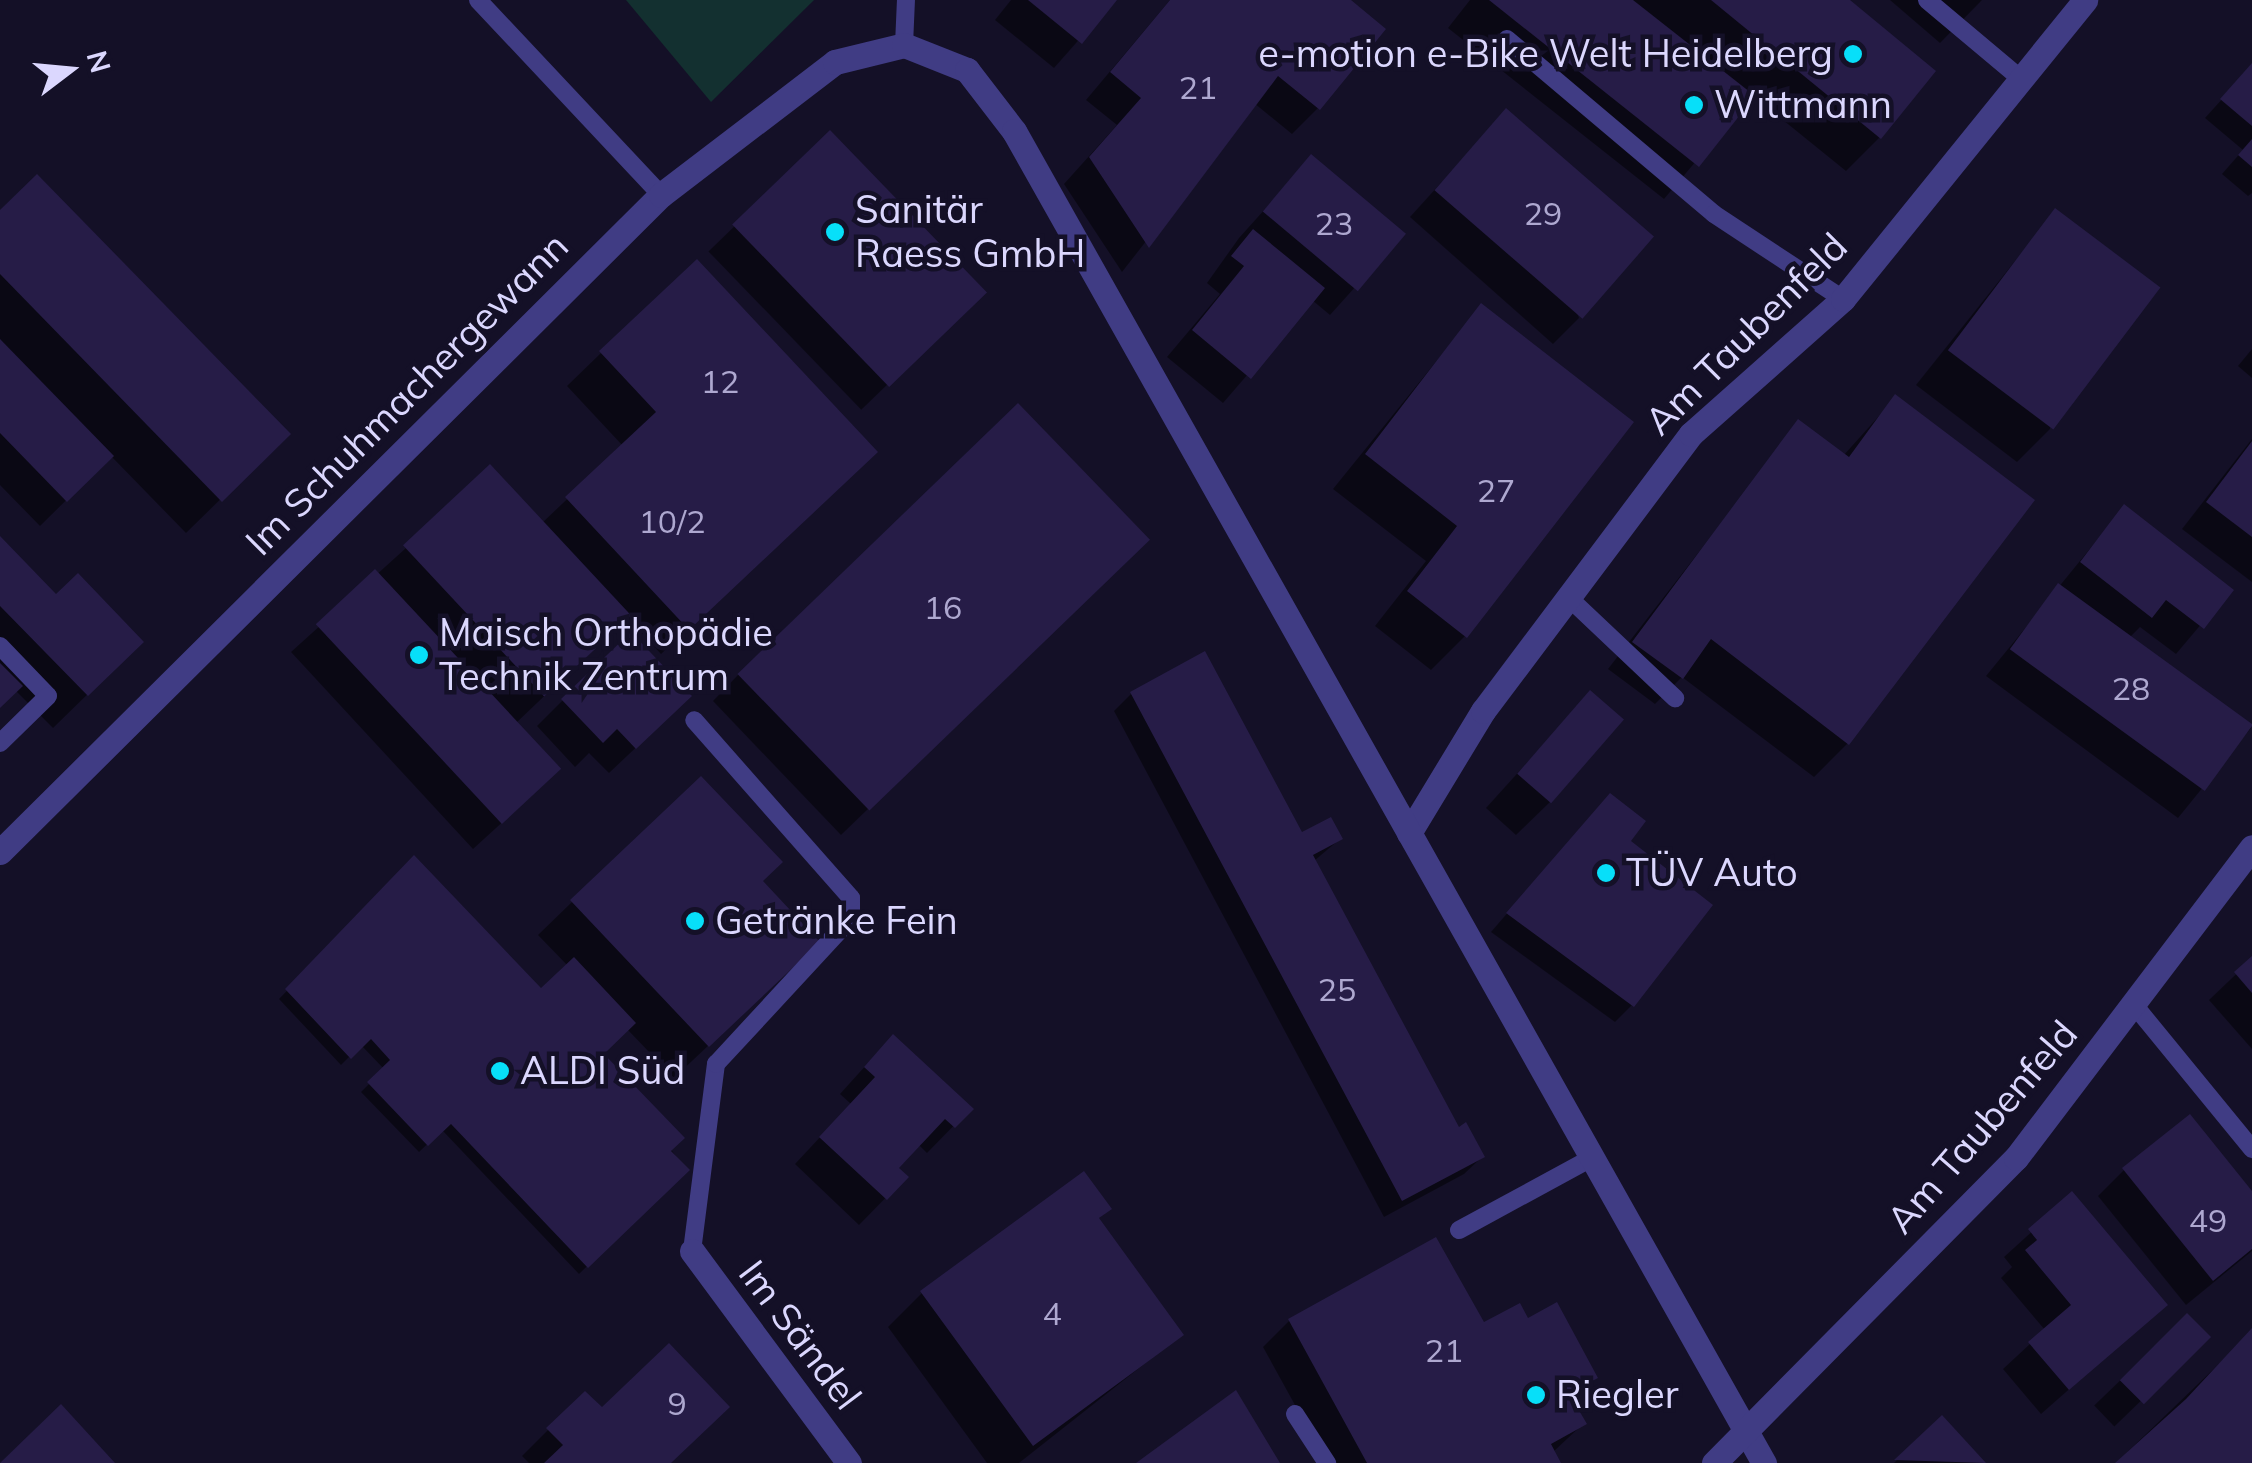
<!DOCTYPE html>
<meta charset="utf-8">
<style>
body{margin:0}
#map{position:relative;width:2252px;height:1463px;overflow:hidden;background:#141027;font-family:Mulish,sans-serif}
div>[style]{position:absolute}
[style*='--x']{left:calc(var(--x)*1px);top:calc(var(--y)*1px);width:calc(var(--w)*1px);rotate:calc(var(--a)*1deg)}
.green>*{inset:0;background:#133030}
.shadow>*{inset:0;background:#0007;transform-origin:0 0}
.building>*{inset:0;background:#261c47;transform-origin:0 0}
.service>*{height:18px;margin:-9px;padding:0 9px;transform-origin:9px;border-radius:9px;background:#403c84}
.minor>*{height:25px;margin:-12.5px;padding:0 12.5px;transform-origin:12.5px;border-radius:12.5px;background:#403c84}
.dots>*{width:28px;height:28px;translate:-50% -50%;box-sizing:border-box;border:5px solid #141027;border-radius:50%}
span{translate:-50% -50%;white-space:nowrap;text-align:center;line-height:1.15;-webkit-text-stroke:9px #141027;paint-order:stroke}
.number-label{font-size:32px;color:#aea8d0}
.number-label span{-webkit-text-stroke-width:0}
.poi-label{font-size:38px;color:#dbd7fe}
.right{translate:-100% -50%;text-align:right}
.left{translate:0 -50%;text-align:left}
.street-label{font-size:38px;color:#dbd7fe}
.north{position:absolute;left:20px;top:20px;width:100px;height:100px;-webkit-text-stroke:8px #141027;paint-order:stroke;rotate:74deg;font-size:28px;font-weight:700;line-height:40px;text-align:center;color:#dbd7fe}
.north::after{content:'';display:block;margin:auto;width:35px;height:45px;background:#dbd7fe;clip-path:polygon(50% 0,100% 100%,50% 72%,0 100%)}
</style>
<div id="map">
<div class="green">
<div style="clip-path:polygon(626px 0,814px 0,711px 102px)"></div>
</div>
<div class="shadow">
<div style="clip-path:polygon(1011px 0,1114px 0,1054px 68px,995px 20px)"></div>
<div style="clip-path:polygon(1170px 0,1347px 0,1318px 108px,1292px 134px,1254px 103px,1122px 272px,1064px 184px,1117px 125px,1086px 100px)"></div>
<div style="clip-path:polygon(1470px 0,1846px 0,1879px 138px,1846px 171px,1752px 95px,1664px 199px,1448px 28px)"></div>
<div style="clip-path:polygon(1890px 0,1982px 0,1940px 43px)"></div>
<div style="clip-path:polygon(2252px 66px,2252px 193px,2248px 196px,2222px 174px,2243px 150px,2205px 118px)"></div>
<div style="clip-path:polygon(1506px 111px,1579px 318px,1553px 344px,1410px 217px)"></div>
<div style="left:830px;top:134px;width:220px;height:169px;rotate:46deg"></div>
<div style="clip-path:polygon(1311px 158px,1402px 235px,1330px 315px,1312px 300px,1223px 403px,1167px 357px,1220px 294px,1207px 283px,1239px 238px)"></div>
<div style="clip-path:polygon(2055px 211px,2050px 429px,2017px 462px,1916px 385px)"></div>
<div style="clip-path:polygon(0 214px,287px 434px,186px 533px,111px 456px,40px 526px,0 485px)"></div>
<div style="clip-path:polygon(1481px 306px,1465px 636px,1431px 670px,1375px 626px,1426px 561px,1333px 489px)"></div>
<div style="clip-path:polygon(2252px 349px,2252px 378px,2238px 366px)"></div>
<div style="clip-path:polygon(601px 353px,841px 485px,661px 654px,627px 617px,515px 724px,531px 796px,473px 849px,291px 652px,406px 548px,542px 523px,623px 446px,567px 386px)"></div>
<div style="clip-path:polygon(1896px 397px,1848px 743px,1814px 777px,1682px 677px,1655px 704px,1608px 669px,1799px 423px,1843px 456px)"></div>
<div style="clip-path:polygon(2252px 439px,2252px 582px,2182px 529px)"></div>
<div style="clip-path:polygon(2124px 507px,2230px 590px,2176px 654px,2140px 627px,2129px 638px,2251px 728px,2178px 818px,1986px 676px)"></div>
<div style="clip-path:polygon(0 539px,56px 597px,141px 642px,53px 728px,15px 690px,0 705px)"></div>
<div style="clip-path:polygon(1120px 566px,841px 835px,713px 701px,738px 675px)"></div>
<div style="clip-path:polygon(1590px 693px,1550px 802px,1516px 835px,1486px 808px)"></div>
<div style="clip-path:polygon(1131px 694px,1301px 836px,1340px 839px,1314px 861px,1458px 1130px,1482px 1157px,1464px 1174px,1384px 1217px,1114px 711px)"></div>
<div style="clip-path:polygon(563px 700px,663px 722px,609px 773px,589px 753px,575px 767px,537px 726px)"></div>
<div style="clip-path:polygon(1593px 814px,1627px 842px,1632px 1005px,1615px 1022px,1491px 932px)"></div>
<div style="clip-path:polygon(414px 859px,541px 992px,568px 966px,538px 935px,572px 902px,760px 882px,783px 975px,674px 1078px,627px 1029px,601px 1054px,686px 1170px,579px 1274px,442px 1130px,419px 1152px,361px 1092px,384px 1069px,361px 1045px,341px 1065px,279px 999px)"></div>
<div style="clip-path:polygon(2252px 959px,2252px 1049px,2209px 1000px)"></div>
<div style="clip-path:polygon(868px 1063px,970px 1109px,927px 1153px,918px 1144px,896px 1168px,906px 1177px,859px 1225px,795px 1164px,851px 1104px,840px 1094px)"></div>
<div style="clip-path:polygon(2124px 1170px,2252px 1195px,2252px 1251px,2186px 1305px,2098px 1196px)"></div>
<div style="clip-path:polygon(2072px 1195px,2165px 1305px,2041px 1414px,2003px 1369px,2045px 1330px,2001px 1278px,2012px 1267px,2004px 1257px)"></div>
<div style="clip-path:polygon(1109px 1209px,1097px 1220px,1181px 1335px,1019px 1463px,987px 1463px,888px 1327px,922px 1293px)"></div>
<div style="clip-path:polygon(1436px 1240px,1483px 1326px,1527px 1322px,1595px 1377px,1576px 1411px,1583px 1424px,1552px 1453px,1558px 1463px,1327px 1463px,1263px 1347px,1289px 1321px)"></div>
<div style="left:2187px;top:1316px;width:29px;height:129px;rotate:46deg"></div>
<div style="clip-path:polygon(2251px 1333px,2252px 1463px,2116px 1463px)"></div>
<div style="clip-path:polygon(1942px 1419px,1983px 1463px,1894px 1463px,1896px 1461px)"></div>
<div style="clip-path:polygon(548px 1430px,669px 1463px,529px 1463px,522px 1456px)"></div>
</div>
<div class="building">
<div style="clip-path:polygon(1028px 0,1117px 0,1082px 44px)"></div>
<div style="clip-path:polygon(1170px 0,1351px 0,1386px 29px,1320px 110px,1278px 76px,1149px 248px,1089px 157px,1141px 98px,1110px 72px)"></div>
<div style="clip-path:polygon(1489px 0,1633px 0,1755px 96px,1699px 167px)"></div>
<div style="clip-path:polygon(1711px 0,1850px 0,1936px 71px,1881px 139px)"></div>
<div style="clip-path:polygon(2252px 63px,2252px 126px,2220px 99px)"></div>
<div style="left:1506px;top:108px;width:196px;height:109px;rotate:41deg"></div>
<div style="left:830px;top:130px;width:226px;height:136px;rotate:46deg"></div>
<div style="clip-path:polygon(2252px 139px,2252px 167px,2238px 155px)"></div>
<div style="left:1311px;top:154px;width:124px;height:75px;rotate:40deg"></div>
<div style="clip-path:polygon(37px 174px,291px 434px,222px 502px,0 274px,0 210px)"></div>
<div style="left:2055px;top:208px;width:132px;height:178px;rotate:37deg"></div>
<div style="clip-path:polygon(1253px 229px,1325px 288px,1251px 379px,1192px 330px,1244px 266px,1231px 256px)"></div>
<div style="clip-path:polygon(697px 259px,878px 452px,689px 630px,565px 497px,656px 412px,599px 351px)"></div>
<div style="clip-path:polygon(1481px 303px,1634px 422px,1467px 638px,1407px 591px,1457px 526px,1365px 454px)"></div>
<div style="clip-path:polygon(0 339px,114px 456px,67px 502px,0 433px)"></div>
<div style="clip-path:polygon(1895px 394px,2035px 500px,1849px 745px,1711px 639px,1683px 679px,1632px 642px,1798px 419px,1849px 457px)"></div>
<div style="left:1018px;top:403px;width:190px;height:390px;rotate:46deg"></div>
<div style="clip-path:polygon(2252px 441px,2252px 537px,2206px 502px)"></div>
<div style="left:490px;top:464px;width:207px;height:119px;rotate:47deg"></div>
<div style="clip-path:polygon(2124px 504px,2234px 590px,2204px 629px,2166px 600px,2152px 618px,2080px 562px)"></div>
<div style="clip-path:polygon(0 536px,56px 594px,78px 573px,144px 642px,88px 696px,0 606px)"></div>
<div style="left:375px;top:569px;width:273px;height:81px;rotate:47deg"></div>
<div style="left:2058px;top:583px;width:241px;height:82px;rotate:36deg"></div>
<div style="clip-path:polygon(631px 632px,692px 696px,636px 749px,617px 729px,603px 743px,561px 699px)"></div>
<div style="clip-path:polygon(1205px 651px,1302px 832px,1331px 817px,1343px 839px,1313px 855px,1459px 1127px,1466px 1122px,1485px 1157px,1402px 1201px,1130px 692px)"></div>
<div style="clip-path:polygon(0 663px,23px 686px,0 708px)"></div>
<div style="left:1590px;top:690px;width:45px;height:111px;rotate:41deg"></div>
<div style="clip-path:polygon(701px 776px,783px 862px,763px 881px,820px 942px,709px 1047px,570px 900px)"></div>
<div style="clip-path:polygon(1610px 793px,1646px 821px,1631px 841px,1713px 905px,1634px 1007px,1506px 913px)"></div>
<div style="clip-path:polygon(414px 855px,541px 988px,574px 957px,636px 1023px,604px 1054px,685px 1138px,671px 1151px,690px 1170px,588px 1268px,451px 1124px,428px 1146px,367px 1082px,390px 1060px,371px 1039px,351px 1059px,285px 989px)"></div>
<div style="clip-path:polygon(2252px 956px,2252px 993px,2234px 972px)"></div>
<div style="clip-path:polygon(893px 1034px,974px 1109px,955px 1128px,945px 1119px,899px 1168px,909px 1177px,887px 1200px,819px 1137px,875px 1077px,864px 1067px)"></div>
<div style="clip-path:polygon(2190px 1114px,2252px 1191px,2252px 1249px,2213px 1281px,2122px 1168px)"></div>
<div style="clip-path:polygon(1084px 1171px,1112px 1209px,1099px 1218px,1184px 1335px,1033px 1446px,920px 1291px)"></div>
<div style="clip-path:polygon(2072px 1191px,2168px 1305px,2069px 1390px,2028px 1342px,2071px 1305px,2025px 1250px,2037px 1240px,2028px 1229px)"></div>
<div style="clip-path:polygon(1436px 1237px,1484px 1322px,1520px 1303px,1528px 1318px,1557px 1302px,1598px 1378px,1586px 1384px,1593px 1398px,1577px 1407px,1587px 1424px,1551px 1444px,1561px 1463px,1367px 1463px,1288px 1319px)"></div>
<div style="left:2187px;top:1313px;width:34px;height:95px;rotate:45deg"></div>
<div style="clip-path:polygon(2252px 1328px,2252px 1463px,2115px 1463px,2186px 1399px)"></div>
<div style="clip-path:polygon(669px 1343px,730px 1407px,671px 1463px,544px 1463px,563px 1445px,546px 1428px,585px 1391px,602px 1407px)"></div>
<div style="clip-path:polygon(1236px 1390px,1280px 1463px,1136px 1463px)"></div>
<div style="clip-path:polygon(61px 1404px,115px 1463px,0 1463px)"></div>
<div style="clip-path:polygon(1942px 1415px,1986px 1463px,1894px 1460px)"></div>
</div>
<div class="service">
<div style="--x:478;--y:0;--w:267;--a:46.8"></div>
<div style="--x:1927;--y:0;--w:123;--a:40"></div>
<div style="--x:1507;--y:39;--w:271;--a:40.2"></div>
<div style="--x:1714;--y:214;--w:154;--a:33.4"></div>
<div style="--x:904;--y:45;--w:45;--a:-87.5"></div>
<div style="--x:1567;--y:596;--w:149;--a:43.4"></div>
<div style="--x:0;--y:646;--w:69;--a:46.2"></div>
<div style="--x:48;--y:696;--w:67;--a:135.6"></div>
<div style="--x:2135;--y:1006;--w:185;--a:50.7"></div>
<div style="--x:1459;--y:1230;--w:149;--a:-28.5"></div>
<div style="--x:692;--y:1251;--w:189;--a:-82.7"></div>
<div style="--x:716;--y:1064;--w:199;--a:-47.2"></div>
<div style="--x:851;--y:918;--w:20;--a:-90"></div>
<div style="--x:851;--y:898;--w:237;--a:-131.4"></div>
<div style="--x:1295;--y:1414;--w:59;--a:56.9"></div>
</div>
<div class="minor">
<div style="--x:1409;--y:833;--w:143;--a:-58.8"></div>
<div style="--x:1483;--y:711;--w:346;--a:-53.1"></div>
<div style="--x:1691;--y:434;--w:203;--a:-41.6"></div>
<div style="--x:1843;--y:299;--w:385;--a:-51"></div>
<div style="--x:0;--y:852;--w:932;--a:-44.83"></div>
<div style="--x:661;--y:195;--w:219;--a:-37.4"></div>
<div style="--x:835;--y:62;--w:71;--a:-13.8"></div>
<div style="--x:904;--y:45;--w:68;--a:21.6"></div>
<div style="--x:967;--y:70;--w:77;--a:52.4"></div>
<div style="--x:1014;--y:131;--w:1529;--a:60.62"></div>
<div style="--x:692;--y:1251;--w:264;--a:53.5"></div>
<div style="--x:1714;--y:1463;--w:429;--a:-45.3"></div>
<div style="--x:2016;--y:1158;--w:390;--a:-52.8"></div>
</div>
<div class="dots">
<div style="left:1853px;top:54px;background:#07dff9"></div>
<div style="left:1694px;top:105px;background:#07dff9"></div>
<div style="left:835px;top:232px;background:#07dff9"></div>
<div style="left:419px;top:655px;background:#07dff9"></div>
<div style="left:1606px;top:873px;background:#07dff9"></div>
<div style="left:695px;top:921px;background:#07dff9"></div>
<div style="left:500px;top:1071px;background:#07dff9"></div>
<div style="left:1536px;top:1395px;background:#07dff9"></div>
</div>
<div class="number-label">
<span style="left:1198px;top:87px">21</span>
<span style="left:1543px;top:213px">29</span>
<span style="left:1334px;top:223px">23</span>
<span style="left:720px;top:381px">12</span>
<span style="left:1496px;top:490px">27</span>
<span style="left:672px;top:521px">10/2</span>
<span style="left:943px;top:607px">16</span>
<span style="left:2131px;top:688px">28</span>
<span style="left:1337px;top:989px">25</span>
<span style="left:2208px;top:1220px">49</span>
<span style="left:1052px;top:1313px">4</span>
<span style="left:1444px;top:1350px">21</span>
<span style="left:677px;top:1403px">9</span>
</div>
<div class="poi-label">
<span class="right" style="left:1833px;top:54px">e-motion e-Bike Welt Heidelberg</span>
<span class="left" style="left:1714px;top:105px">Wittmann</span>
<span class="left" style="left:855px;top:232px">Sanitär<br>Raess GmbH</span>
<span class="left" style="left:439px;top:655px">Maisch Orthopädie<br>Technik Zentrum</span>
<span class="left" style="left:1626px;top:873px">TÜV Auto</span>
<span class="left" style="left:715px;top:921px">Getränke Fein</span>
<span class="left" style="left:520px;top:1071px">ALDI Süd</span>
<span class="left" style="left:1556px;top:1395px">Riegler</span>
</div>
<div class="street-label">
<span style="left:1746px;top:334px;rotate:-45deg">Am Taubenfeld</span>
<span style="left:407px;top:394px;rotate:-45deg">Im Schuhmachergewann</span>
<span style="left:1982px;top:1127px;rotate:-49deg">Am Taubenfeld</span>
<span style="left:800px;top:1335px;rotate:53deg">Im Sändel</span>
</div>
<div class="north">N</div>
</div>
